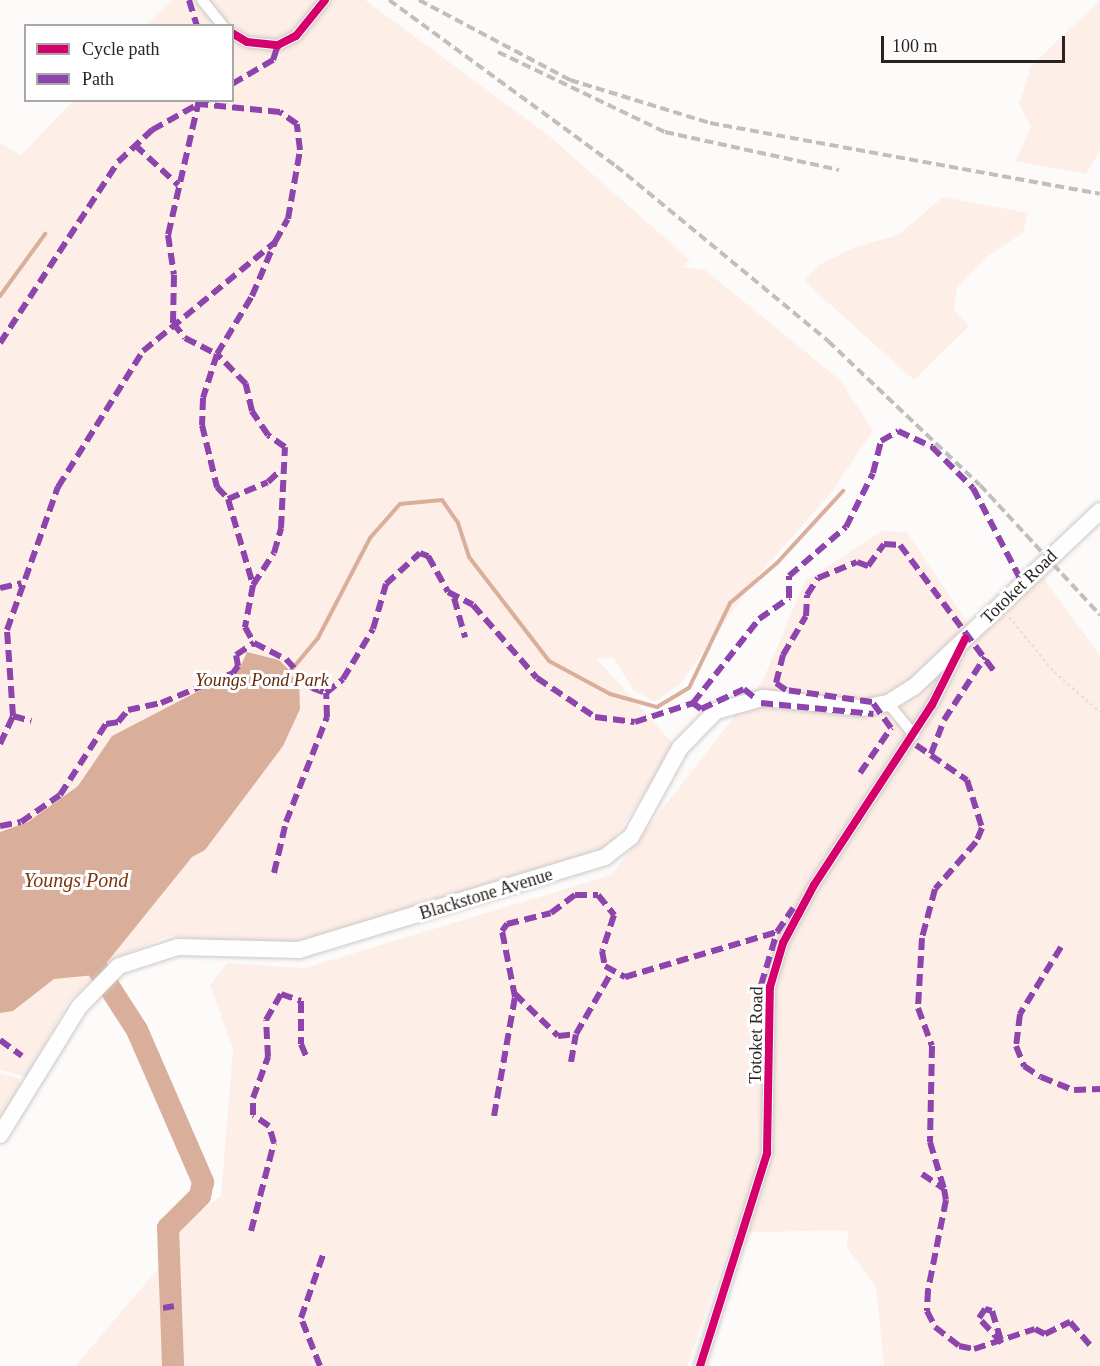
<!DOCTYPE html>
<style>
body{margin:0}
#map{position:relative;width:1100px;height:1366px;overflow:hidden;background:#fdfbfa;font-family:"Times New Roman",serif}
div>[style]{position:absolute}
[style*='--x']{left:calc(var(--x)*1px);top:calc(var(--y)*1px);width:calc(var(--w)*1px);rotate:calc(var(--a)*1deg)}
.green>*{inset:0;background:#fdeee7}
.water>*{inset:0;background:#d9af9b}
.stream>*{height:4px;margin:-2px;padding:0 2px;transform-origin:2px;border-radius:2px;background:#d9af9b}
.river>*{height:22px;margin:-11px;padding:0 11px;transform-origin:11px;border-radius:11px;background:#d9af9b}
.path>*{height:2px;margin-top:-1px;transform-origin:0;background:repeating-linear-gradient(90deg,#dfdfdf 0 3px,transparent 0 6px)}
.roads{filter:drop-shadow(0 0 2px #ccc8c6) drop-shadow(0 0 2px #ccc8c6)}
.street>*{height:10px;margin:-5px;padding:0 5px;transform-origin:5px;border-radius:5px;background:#fffefe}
.secondary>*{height:16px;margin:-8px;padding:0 8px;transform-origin:8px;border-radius:8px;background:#fffefe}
.rail>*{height:4px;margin-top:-2px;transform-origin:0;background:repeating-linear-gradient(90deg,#c0bfbe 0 9px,transparent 0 13.5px)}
.quiet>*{height:6px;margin-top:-3px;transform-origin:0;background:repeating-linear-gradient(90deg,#8e44ad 0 12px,transparent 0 18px)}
.cycleway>*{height:8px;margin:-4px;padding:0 4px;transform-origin:4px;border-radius:4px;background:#d6006c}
span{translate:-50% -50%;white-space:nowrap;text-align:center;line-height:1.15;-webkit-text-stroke:6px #fff;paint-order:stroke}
.street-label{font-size:18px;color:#2a2421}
.park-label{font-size:18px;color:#642c0d;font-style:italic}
.water-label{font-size:20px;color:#7f3508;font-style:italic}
.legend{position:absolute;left:24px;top:24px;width:210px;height:78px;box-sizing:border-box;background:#fff;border:2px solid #aaa7a6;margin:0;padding:8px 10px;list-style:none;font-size:18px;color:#2a2421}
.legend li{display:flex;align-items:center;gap:12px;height:30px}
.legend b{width:30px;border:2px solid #aaa7a6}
.scale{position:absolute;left:881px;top:36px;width:184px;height:27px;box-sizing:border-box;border:3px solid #2a2421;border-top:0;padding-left:8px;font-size:18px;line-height:21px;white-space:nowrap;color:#2a2421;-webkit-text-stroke:4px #fff;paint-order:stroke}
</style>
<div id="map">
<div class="green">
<div style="clip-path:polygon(171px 0,365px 0,548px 135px,690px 260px,682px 267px,705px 270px,840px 380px,873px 430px,832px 492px,760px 573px,681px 683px,655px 702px,633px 690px,613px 657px,597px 659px,675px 746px,609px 847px,293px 948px,168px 936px,128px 953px,69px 1000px,27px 1077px,0 1070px,0 143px,21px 155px,73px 101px,232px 100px,232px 26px,146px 25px)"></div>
<div style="clip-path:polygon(1100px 0,1100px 150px,1086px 174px,1015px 161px,1031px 127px,1019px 104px,1031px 66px)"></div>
<div style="clip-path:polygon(943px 197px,1028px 213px,1023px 233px,988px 256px,957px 288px,954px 310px,969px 326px,914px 380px,804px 281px,819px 265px,855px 247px,898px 235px)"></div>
<div style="clip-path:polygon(882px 531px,907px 532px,969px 625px,996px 622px,1042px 576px,1100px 656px,1100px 1366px,884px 1366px,876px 1287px,847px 1247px,848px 1232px,838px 1230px,733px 1233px,687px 1366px,75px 1366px,164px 1262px,172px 1231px,221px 1196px,233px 1049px,210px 985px,227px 963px,305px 968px,611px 875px,763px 680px,805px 581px)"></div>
<div style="clip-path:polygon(0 1073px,18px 1078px,21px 1084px,0 1121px)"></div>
</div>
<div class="water">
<div style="clip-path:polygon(247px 652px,279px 660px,299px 680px,300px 709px,283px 746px,205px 850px,192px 857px,104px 966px,95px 975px,54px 979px,13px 1011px,0 1013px,0 832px,28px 822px,78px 786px,112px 736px,239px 670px)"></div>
</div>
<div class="stream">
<div style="--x:0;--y:296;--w:77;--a:-54"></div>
<div style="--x:288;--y:674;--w:47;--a:-50.2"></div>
<div style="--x:318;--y:638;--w:113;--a:-62.5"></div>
<div style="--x:370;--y:538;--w:45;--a:-48.6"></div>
<div style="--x:400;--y:504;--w:42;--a:-5.4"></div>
<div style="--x:442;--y:500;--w:28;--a:55"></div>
<div style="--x:458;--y:523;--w:36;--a:72"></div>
<div style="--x:469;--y:557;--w:131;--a:52.4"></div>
<div style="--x:549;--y:661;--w:69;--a:28.4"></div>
<div style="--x:610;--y:694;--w:49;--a:15.5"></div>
<div style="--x:657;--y:707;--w:37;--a:-31"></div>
<div style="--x:689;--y:688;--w:94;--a:-64.2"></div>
<div style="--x:730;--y:603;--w:62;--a:-40.4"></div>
<div style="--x:777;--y:563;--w:98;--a:-47.5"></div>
</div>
<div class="river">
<div style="--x:99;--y:971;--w:70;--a:57.2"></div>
<div style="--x:137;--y:1030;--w:166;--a:66.5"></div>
<div style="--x:203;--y:1182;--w:14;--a:102"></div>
<div style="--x:200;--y:1196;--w:45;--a:135"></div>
<div style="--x:168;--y:1228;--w:138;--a:87.9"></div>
</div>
<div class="path">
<div style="--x:1009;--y:617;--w:71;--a:50.7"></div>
<div style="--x:1054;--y:672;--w:61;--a:41"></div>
</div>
<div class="roads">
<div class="street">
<div style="--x:202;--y:0;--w:33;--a:51"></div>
<div style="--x:232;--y:33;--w:17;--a:31"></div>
<div style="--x:247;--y:42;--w:31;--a:6"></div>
<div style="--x:278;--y:45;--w:20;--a:-27"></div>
<div style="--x:296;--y:36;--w:46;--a:-51.1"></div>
<div style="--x:888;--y:703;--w:41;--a:50.9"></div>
<div style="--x:700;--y:1366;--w:223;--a:-72.5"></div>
<div style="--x:767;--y:1153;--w:166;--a:-89"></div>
<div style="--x:770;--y:987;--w:46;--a:-73.5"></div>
<div style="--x:783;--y:943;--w:66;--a:-61.9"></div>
<div style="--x:814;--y:885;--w:215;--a:-56.8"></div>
<div style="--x:932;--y:705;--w:65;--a:-63.4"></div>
</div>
<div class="secondary">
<div style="--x:0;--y:1135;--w:150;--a:-58.3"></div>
<div style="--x:79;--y:1007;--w:57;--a:-45.7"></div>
<div style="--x:119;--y:966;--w:62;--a:-17.9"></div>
<div style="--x:178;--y:947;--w:121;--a:1.4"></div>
<div style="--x:299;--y:950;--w:320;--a:-16.9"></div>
<div style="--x:605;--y:857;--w:33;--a:-38"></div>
<div style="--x:631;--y:837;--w:102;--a:-61.2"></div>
<div style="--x:680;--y:748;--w:52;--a:-45.8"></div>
<div style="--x:716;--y:711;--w:49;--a:-15.5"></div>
<div style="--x:763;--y:698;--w:100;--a:5.8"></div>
<div style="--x:862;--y:708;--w:26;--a:-11"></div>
<div style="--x:888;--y:703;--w:31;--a:-32"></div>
<div style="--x:914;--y:687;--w:256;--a:-43.4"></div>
</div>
</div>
<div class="rail">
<div style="--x:389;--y:0;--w:281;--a:36.2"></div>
<div style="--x:616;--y:166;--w:275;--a:39.5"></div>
<div style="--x:828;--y:341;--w:209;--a:43.5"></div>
<div style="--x:980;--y:485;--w:177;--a:47.3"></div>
<div style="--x:419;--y:0;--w:171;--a:27.9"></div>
<div style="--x:570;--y:80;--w:146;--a:17.1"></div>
<div style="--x:710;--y:123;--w:396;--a:10.3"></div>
<div style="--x:498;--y:52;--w:185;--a:25.6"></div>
<div style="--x:665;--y:132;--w:178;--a:12.3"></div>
</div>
<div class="quiet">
<div style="--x:189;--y:0;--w:27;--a:73"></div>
<div style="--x:232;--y:84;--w:48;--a:-30.3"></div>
<div style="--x:273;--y:60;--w:16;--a:-72"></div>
<div style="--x:199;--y:100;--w:139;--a:102.9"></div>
<div style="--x:168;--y:235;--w:40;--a:81.5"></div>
<div style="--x:174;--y:275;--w:48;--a:91.2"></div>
<div style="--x:173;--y:323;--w:19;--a:51"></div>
<div style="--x:185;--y:338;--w:36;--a:27"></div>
<div style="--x:217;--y:354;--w:46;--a:107.7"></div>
<div style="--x:203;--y:398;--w:27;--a:92"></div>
<div style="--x:202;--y:425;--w:64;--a:76.4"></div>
<div style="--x:217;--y:487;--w:16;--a:47"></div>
<div style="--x:228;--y:499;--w:90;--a:73.8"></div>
<div style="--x:253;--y:585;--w:43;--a:100.8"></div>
<div style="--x:245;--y:627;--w:18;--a:61"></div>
<div style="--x:254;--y:643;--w:36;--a:27"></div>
<div style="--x:286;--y:659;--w:39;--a:48"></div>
<div style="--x:312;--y:688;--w:15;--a:20"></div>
<div style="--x:326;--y:693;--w:22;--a:-39"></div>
<div style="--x:343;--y:679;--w:58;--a:-59"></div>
<div style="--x:373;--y:629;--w:47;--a:-73.9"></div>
<div style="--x:386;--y:584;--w:46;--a:-42.4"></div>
<div style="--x:420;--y:553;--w:9;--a:21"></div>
<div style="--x:428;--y:556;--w:41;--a:60.9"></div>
<div style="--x:448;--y:592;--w:28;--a:27"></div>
<div style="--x:473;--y:605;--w:97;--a:48.8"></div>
<div style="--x:537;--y:678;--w:70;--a:33.9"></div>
<div style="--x:595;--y:717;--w:40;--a:7.1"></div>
<div style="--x:635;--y:722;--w:61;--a:-18.1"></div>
<div style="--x:693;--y:703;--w:107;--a:-51.8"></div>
<div style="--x:759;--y:619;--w:37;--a:-35"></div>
<div style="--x:789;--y:598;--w:22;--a:-90"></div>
<div style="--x:789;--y:576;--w:75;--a:-40.7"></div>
<div style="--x:846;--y:527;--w:60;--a:-63.4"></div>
<div style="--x:873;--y:473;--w:33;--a:-76"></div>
<div style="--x:881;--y:441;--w:20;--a:-30"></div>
<div style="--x:898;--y:431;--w:38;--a:25"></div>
<div style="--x:932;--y:447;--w:58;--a:45"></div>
<div style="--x:973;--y:488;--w:106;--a:62.5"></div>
<div style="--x:135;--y:145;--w:59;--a:42.9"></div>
<div style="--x:0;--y:343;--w:216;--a:-56.9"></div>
<div style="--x:118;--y:162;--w:47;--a:-43.3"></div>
<div style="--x:152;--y:130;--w:57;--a:-29.2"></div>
<div style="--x:228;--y:499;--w:43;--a:-23"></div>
<div style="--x:268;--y:482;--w:18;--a:-43"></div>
<div style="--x:253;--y:585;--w:38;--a:-57"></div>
<div style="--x:274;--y:553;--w:26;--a:-74"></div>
<div style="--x:281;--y:528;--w:81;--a:-87.2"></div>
<div style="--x:285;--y:447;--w:21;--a:-145"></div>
<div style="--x:268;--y:435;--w:29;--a:-124"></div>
<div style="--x:252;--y:411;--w:28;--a:-103"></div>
<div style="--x:246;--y:384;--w:42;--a:-134"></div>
<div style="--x:217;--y:354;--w:68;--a:-58.9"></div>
<div style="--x:252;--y:296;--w:59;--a:-66.9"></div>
<div style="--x:0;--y:588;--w:22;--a:-13"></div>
<div style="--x:454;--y:598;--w:41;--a:74.2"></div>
<div style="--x:693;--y:703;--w:10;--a:37"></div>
<div style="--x:701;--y:709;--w:47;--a:-24.9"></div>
<div style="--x:744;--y:689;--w:16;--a:40"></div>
<div style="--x:761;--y:703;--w:113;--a:5.6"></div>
<div style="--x:13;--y:716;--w:19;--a:16"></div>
<div style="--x:0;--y:744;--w:31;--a:-65"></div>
<div style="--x:13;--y:716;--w:86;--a:-94"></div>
<div style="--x:7;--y:630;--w:152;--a:-70.4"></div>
<div style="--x:58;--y:487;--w:160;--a:-58"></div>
<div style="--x:143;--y:351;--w:171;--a:-39.5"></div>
<div style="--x:275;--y:242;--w:26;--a:-61"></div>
<div style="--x:288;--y:219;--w:70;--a:-80.1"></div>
<div style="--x:300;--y:150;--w:26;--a:-97"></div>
<div style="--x:297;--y:124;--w:21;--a:-145"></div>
<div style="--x:280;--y:112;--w:81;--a:-174.4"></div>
<div style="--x:916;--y:745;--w:62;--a:34.5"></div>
<div style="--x:967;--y:780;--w:50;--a:72.6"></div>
<div style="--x:982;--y:828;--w:15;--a:113"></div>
<div style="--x:976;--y:842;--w:62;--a:131.1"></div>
<div style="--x:935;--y:889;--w:51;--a:104.9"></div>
<div style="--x:922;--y:938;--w:70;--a:93.3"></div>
<div style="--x:918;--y:1008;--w:40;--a:69.8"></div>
<div style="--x:932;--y:1046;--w:96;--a:91.2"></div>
<div style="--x:930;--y:1142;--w:49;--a:73.4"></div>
<div style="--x:931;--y:754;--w:36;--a:-69"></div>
<div style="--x:944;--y:720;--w:75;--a:-56.9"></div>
<div style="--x:860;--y:773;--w:55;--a:-55.4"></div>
<div style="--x:891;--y:728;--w:32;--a:-126"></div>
<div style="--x:872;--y:702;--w:87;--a:-172.1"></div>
<div style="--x:786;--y:690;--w:12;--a:-145"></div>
<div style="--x:776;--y:683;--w:29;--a:-76"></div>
<div style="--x:783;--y:655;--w:45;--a:-59.5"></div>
<div style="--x:806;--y:616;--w:21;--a:-87"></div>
<div style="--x:807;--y:595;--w:20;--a:-57"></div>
<div style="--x:818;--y:578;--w:42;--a:-22.3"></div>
<div style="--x:857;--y:562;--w:12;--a:20"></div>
<div style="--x:868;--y:566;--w:27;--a:-54"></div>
<div style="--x:884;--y:544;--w:16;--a:4"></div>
<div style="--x:900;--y:545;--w:157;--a:53.3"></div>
<div style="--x:0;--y:826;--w:21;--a:-11"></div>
<div style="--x:21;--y:822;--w:47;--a:-34.7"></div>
<div style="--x:60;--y:795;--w:85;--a:-57.1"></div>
<div style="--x:106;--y:724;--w:12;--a:-9"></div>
<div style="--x:118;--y:722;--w:16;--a:-50"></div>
<div style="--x:128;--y:710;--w:34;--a:-12"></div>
<div style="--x:161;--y:703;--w:78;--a:-22.6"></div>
<div style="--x:233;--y:673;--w:9;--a:-54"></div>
<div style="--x:238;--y:666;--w:11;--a:-100"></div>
<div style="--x:236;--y:655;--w:22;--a:-34"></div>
<div style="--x:274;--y:873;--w:52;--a:-76.8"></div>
<div style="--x:286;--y:822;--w:113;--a:-68.7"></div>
<div style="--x:327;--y:717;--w:24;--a:-92"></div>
<div style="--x:1061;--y:947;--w:79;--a:121.5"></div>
<div style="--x:1020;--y:1014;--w:32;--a:97"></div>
<div style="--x:1016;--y:1046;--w:22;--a:68"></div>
<div style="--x:1024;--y:1066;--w:20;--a:33"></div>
<div style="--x:1041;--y:1077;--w:35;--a:22"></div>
<div style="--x:1074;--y:1090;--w:26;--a:-2"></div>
<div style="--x:515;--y:994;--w:60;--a:44.3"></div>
<div style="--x:558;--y:1036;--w:18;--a:-6"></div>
<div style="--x:0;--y:1040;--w:27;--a:36"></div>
<div style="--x:761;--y:1059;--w:74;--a:-90"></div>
<div style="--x:761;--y:985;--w:55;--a:-73.2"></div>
<div style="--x:777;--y:932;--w:29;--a:-56"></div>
<div style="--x:571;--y:1062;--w:28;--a:-80"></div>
<div style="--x:576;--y:1034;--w:68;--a:-60"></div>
<div style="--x:494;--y:1116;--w:121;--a:-80"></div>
<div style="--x:515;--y:997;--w:67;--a:-101.1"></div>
<div style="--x:502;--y:931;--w:9;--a:-54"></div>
<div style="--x:507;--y:924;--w:45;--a:-14"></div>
<div style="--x:551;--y:913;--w:30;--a:-37"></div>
<div style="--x:575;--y:895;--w:23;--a:0"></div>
<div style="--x:598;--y:895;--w:26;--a:51"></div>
<div style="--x:614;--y:915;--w:38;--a:108"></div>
<div style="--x:602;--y:951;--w:15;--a:79"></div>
<div style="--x:605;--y:966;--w:23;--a:29"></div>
<div style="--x:625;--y:977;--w:159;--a:-16.5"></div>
<div style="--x:922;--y:1174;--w:27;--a:34"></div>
<div style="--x:944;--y:1189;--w:11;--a:80"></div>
<div style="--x:946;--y:1200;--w:92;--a:101.3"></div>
<div style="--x:928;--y:1290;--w:21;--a:93"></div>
<div style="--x:927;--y:1311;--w:18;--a:63"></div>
<div style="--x:935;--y:1327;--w:31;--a:38"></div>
<div style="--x:959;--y:1346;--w:15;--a:11"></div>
<div style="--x:974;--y:1349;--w:64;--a:-18.2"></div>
<div style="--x:1035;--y:1329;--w:11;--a:27"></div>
<div style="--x:1045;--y:1334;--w:28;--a:-26"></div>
<div style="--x:1070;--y:1322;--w:35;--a:49"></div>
<div style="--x:251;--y:1231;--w:91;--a:-75.4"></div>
<div style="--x:274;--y:1143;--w:18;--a:-106"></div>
<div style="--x:269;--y:1126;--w:19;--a:-145"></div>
<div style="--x:253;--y:1115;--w:17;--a:-90"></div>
<div style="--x:253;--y:1098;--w:44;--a:-69.9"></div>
<div style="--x:268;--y:1057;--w:37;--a:-93"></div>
<div style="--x:266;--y:1020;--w:30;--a:-60"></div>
<div style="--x:281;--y:994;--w:21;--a:19"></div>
<div style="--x:301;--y:1001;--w:43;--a:90"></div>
<div style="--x:301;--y:1044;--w:15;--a:67"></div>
<div style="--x:163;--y:1308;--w:11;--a:-10"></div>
<div style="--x:985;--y:1309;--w:7;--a:16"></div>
<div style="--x:992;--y:1311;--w:34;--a:73"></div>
<div style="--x:1002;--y:1343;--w:34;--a:-133"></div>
<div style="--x:979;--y:1318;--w:11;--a:-56"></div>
<div style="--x:320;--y:1366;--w:52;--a:-111.6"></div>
<div style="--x:301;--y:1318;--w:70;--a:-70.8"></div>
</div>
<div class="cycleway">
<div style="--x:232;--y:33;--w:17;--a:31"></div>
<div style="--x:247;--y:42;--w:31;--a:6"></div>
<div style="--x:278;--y:45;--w:20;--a:-27"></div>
<div style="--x:296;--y:36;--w:46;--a:-51.1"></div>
<div style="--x:700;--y:1366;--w:223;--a:-72.5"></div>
<div style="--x:767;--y:1153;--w:166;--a:-89"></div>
<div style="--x:770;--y:987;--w:46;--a:-73.5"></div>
<div style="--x:783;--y:943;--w:66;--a:-61.9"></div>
<div style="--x:814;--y:885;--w:215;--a:-56.8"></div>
<div style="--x:932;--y:705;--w:74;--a:-63.4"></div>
</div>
<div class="street-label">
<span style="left:1019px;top:587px;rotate:-44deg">Totoket Road</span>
<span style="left:486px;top:894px;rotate:-17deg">Blackstone Avenue</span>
<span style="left:756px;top:1035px;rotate:-89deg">Totoket Road</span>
</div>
<div class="park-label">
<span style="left:262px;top:680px">Youngs Pond Park</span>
</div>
<div class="water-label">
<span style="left:76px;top:880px">Youngs Pond</span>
</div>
<ul class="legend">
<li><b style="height:8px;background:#d6006c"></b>Cycle path</li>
<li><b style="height:8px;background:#8e44ad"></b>Path</li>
</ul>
<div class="scale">100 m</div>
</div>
